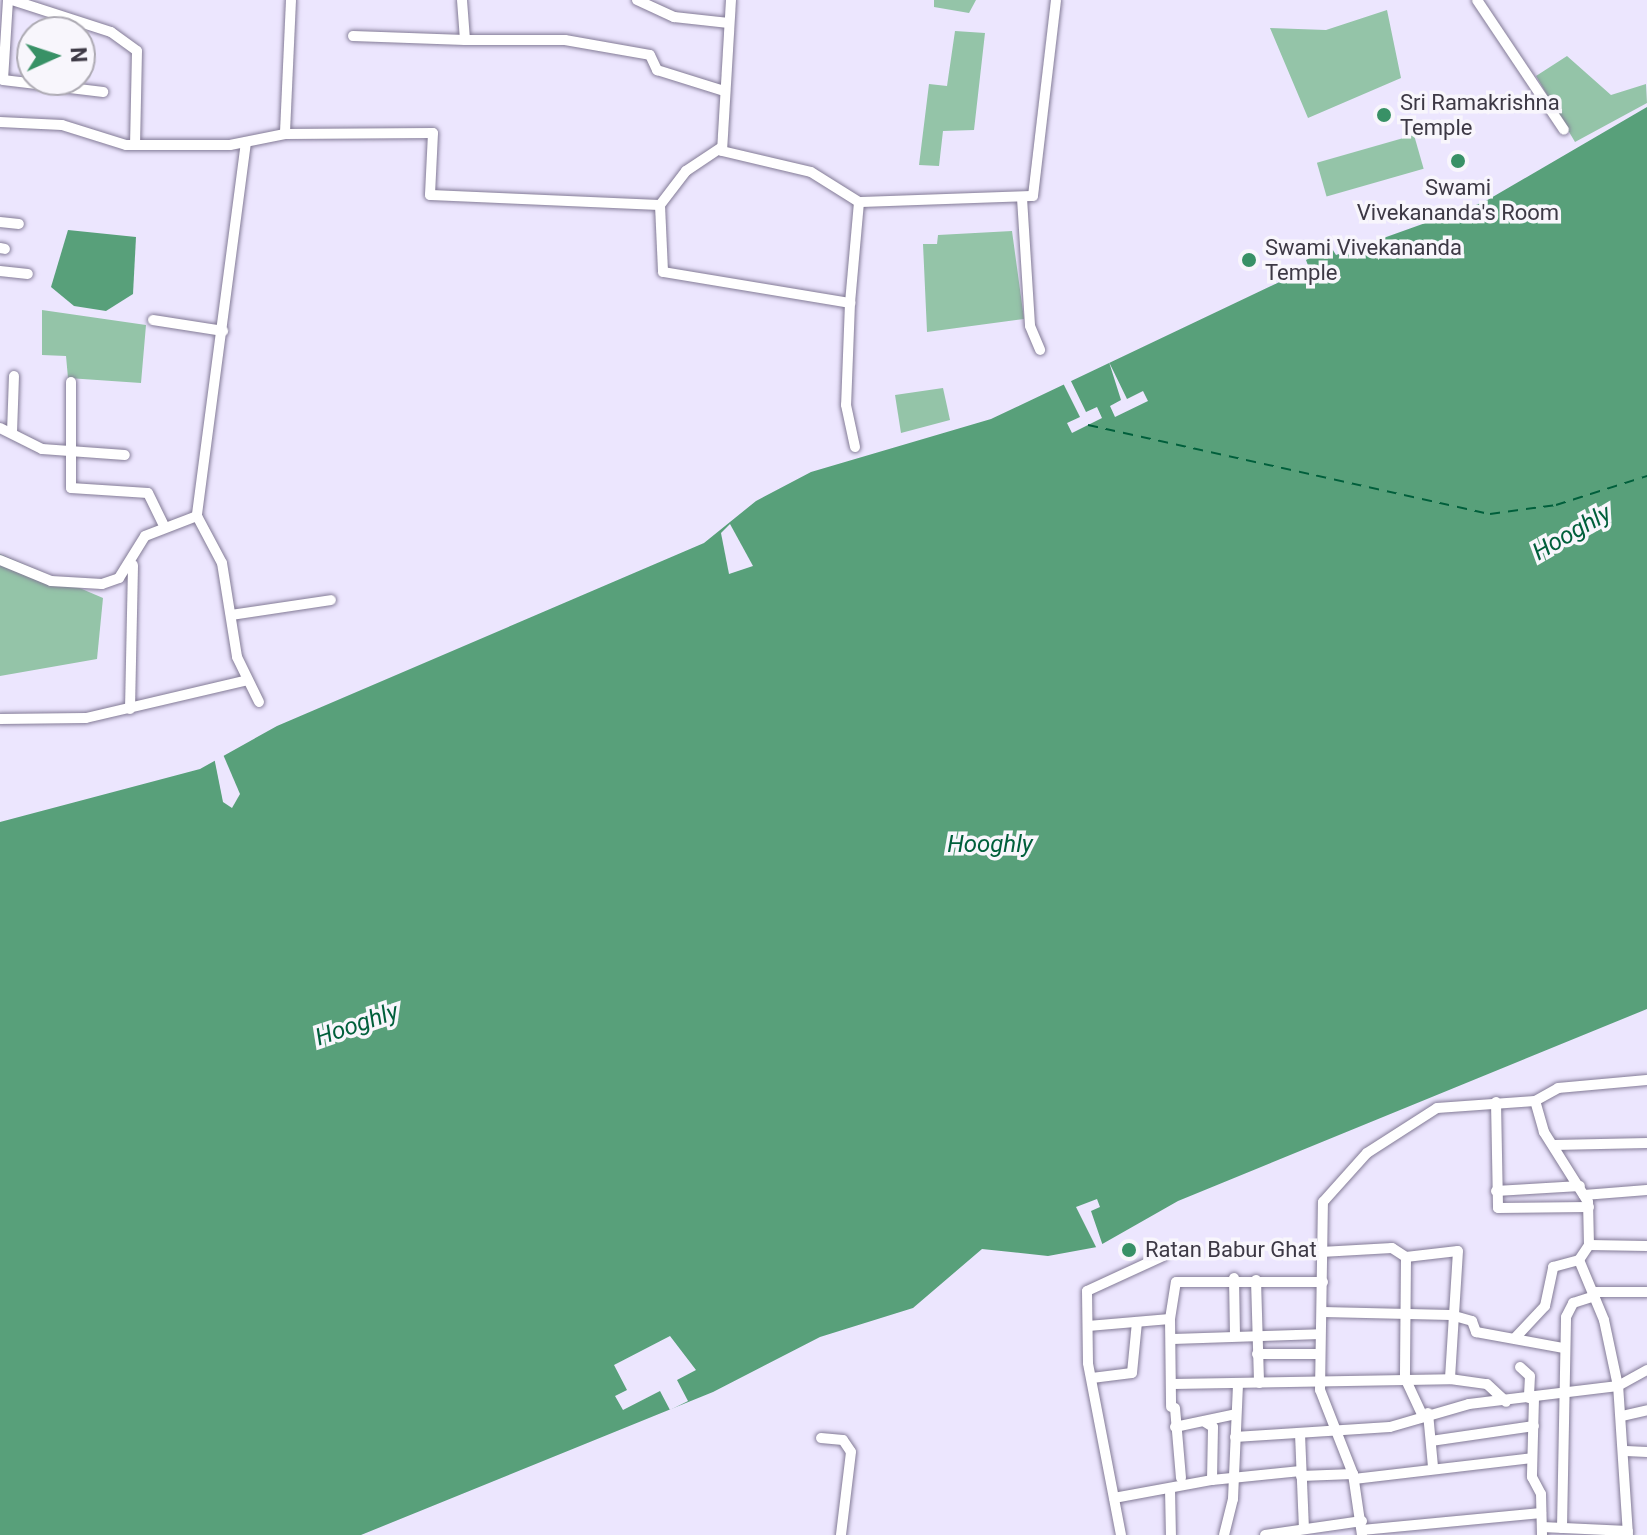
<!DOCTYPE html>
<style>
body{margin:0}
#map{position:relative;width:1647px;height:1535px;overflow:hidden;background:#ece6fe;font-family:Roboto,sans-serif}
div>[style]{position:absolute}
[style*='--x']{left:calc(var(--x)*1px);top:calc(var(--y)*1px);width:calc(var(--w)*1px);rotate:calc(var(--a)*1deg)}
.green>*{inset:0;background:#94c4a8;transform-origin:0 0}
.water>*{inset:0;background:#58a07a}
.pier>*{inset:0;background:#ece6fe}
.ferry>*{height:2px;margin-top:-1px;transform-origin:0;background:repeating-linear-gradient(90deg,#005f3b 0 10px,transparent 0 18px)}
.roads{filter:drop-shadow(0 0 2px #837b96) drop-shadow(0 0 2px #837b96)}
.minor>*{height:10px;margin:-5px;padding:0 5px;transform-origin:5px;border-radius:5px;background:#fff}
.dots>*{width:22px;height:22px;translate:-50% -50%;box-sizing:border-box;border:4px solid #f8f6fc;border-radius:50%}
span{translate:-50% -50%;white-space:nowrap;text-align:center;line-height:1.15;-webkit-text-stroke:7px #f8f6fc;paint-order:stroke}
.poi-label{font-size:22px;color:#3d3945}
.left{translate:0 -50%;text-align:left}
.water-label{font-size:24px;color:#005f3b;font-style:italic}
.north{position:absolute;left:16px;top:16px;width:80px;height:80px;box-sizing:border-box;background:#f8f6fc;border:2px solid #adaab3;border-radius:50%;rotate:87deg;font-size:22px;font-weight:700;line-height:32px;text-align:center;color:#3d3945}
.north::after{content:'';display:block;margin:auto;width:28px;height:36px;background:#389166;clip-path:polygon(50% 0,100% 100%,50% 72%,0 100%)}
</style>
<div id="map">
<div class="green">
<div style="clip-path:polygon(934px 0,976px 0,969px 13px,934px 7px)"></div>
<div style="clip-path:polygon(1387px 10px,1401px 78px,1308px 118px,1270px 28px,1326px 30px)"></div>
<div style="clip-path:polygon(955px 31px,985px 33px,974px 130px,943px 131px,939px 166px,919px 165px,929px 84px,947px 86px)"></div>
<div style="clip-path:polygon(1567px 56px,1611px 95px,1646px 84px,1647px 103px,1575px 142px,1536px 76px)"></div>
<div style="left:1414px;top:135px;width:35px;height:101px;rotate:74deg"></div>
<div style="clip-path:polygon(1012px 231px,1024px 319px,927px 332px,923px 244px,937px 244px,938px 235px)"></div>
<div style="clip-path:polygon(42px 310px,146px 325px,141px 383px,68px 378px,66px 356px,42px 355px)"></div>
<div style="clip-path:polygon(943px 388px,950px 420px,901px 433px,895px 395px)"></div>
<div style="clip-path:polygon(0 554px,103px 598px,97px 659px,0 676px)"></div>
</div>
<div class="water">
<div style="clip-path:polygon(1647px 107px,1647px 1009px,1178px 1201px,1097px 1247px,1048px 1256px,982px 1249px,913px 1308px,820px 1337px,713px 1392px,361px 1535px,0 1535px,0 822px,200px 769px,277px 726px,704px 543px,756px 501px,811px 472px,991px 419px,1309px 268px,1306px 260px,1331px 247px,1336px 255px,1484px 202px)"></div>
<div style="clip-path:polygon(68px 230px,136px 237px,133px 294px,106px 311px,74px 306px,51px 287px)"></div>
</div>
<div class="pier">
<div style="clip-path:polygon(1109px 362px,1127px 399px,1143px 391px,1148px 401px,1115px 417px,1110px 406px,1121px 400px)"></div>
<div style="clip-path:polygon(1069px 377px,1086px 412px,1097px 407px,1102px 418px,1072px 433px,1067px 423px,1080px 417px,1062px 381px)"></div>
<div style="clip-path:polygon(730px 524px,753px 566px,729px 574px,721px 533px)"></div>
<div style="clip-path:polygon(222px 752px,240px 794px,232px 808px,223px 802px,214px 757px)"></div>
<div style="clip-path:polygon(1097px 1199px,1100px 1207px,1091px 1211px,1104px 1249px,1098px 1251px,1076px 1207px)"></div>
<div style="clip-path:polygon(670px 1336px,696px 1370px,677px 1380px,688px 1401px,670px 1410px,660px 1391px,623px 1410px,615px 1396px,627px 1390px,614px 1365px)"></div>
</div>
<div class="ferry">
<div style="--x:1088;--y:425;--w:412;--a:12.5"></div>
<div style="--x:1490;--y:514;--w:67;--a:-7.8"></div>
<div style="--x:1556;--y:505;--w:96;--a:-17.7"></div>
</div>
<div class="roads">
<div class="minor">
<div style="--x:8;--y:0;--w:80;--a:93.6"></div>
<div style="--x:3;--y:80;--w:101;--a:6.8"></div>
<div style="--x:12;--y:0;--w:104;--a:17.9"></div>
<div style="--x:111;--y:32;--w:32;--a:36"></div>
<div style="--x:137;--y:51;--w:93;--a:91.2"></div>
<div style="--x:291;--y:0;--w:134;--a:92.6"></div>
<div style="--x:285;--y:134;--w:148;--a:-0.4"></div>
<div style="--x:433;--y:133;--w:62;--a:92.8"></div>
<div style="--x:430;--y:195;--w:230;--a:2.5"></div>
<div style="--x:660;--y:205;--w:67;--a:87.4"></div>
<div style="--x:663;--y:272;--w:190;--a:9.4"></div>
<div style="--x:850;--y:303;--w:102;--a:92.2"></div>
<div style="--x:846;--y:405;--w:43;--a:77.9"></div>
<div style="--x:462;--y:0;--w:40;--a:85.7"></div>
<div style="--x:465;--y:40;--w:100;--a:0"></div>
<div style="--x:565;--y:40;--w:86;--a:10"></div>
<div style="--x:650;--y:55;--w:17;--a:65"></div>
<div style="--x:657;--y:70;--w:67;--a:17.4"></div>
<div style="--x:637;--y:0;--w:41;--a:24.7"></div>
<div style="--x:674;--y:17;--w:55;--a:6.2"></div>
<div style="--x:731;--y:0;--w:151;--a:93.4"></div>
<div style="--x:722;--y:151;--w:91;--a:13.3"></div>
<div style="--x:811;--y:172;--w:57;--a:32"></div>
<div style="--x:1477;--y:0;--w:156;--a:56.2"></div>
<div style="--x:353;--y:36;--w:112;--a:2"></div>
<div style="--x:0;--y:122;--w:62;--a:2.8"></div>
<div style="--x:62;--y:125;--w:67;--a:17.4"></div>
<div style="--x:126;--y:145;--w:104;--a:0"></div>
<div style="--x:230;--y:145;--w:56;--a:-11.3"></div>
<div style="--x:246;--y:142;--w:377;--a:97.5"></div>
<div style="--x:197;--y:516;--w:53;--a:62"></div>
<div style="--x:222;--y:563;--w:95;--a:80.9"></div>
<div style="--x:237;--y:657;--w:50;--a:63.9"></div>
<div style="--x:1022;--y:198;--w:128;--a:86.4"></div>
<div style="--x:1030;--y:326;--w:26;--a:67"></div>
<div style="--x:660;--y:205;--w:43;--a:-52.6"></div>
<div style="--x:686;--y:171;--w:43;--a:-33.7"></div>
<div style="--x:0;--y:222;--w:19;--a:6"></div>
<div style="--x:0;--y:248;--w:5;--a:11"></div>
<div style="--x:0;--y:271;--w:28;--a:6"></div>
<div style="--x:850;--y:303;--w:101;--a:-84.9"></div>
<div style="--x:859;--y:202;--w:174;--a:-2"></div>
<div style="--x:1033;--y:196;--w:197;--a:-83.3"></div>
<div style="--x:153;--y:320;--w:71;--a:8.9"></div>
<div style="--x:71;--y:382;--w:106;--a:90"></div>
<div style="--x:71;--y:488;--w:77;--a:3.7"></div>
<div style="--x:148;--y:493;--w:37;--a:64"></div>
<div style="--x:0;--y:428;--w:47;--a:26.6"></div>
<div style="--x:42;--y:449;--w:83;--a:4.1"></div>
<div style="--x:12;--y:433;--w:57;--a:-88"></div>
<div style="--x:0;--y:560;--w:55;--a:22.4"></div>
<div style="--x:51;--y:581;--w:51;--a:3.4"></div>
<div style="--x:102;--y:584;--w:18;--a:-19"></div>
<div style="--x:119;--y:578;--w:49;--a:-58.2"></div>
<div style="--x:145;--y:536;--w:56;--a:-21"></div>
<div style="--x:231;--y:615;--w:101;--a:-8.5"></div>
<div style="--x:130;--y:709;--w:144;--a:-88.8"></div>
<div style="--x:0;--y:719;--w:86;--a:-0.7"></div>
<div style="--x:86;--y:718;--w:166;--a:-13.2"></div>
<div style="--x:1496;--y:1102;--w:106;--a:88.9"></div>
<div style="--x:1498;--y:1208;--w:91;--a:-0.6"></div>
<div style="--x:1554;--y:1145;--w:93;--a:-1.2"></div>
<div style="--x:1496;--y:1191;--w:84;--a:-3.4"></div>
<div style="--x:1584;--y:1195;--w:63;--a:-4.5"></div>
<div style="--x:1589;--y:1245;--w:58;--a:1"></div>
<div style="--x:1321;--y:1252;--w:71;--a:-3.2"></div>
<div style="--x:1392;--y:1248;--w:17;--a:33"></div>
<div style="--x:1406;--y:1257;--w:52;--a:-6.6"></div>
<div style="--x:1458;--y:1251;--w:128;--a:93.6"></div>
<div style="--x:1406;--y:1257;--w:121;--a:90.5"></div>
<div style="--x:1405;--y:1378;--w:40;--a:65"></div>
<div style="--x:1234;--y:1278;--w:55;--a:89"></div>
<div style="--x:1256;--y:1280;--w:103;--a:88.3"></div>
<div style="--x:1593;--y:1292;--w:54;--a:0"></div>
<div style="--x:1323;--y:1312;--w:128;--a:1.3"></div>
<div style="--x:1451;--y:1315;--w:22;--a:16"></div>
<div style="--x:1472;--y:1321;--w:12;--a:70"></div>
<div style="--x:1476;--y:1332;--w:88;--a:10.4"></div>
<div style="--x:1170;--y:1319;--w:88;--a:89.3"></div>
<div style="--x:1088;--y:1326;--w:82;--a:-4.9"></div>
<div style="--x:1170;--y:1319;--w:37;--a:-81"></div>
<div style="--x:1176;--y:1282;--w:147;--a:0"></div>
<div style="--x:1515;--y:1338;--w:44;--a:-46.8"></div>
<div style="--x:1545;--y:1306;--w:40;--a:-78"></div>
<div style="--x:1553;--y:1267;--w:27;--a:-15"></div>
<div style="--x:1173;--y:1339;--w:147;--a:-1.9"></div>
<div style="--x:1257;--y:1354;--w:61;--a:0"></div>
<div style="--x:1520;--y:1367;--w:13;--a:42"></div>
<div style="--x:1530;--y:1376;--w:22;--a:93"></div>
<div style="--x:1092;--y:1378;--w:40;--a:-7.1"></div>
<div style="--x:1132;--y:1373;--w:51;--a:-84.4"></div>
<div style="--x:1173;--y:1384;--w:277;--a:-1"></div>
<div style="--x:1450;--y:1379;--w:37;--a:8"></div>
<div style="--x:1487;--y:1384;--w:26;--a:43"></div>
<div style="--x:1534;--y:1398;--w:79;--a:91.5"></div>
<div style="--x:1532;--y:1477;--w:19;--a:62"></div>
<div style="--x:1541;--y:1494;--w:41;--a:88.6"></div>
<div style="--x:1175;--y:1408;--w:70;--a:85.1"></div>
<div style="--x:1428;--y:1413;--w:54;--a:84.7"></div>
<div style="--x:1622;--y:1416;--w:26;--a:-13"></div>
<div style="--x:1175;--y:1427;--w:62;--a:-12"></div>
<div style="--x:1300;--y:1434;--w:95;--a:87.6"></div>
<div style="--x:1235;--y:1437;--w:155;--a:-3.7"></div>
<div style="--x:1390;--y:1427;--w:82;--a:-16.2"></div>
<div style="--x:1469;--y:1404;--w:150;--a:-6.9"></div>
<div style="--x:1618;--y:1386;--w:33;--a:-29"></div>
<div style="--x:821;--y:1438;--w:22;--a:5"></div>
<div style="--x:843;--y:1440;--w:14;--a:56"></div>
<div style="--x:851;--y:1452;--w:84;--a:96.9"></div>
<div style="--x:1431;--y:1441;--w:104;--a:-8.3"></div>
<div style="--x:1626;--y:1451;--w:21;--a:3"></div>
<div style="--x:1301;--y:1476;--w:52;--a:-2.2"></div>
<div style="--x:1354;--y:1479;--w:179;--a:-6.7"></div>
<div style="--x:1212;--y:1480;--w:89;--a:-5.8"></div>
<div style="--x:1170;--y:1489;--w:46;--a:88.8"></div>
<div style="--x:1114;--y:1498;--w:100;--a:-10.4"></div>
<div style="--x:1212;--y:1480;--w:53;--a:-88.9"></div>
<div style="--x:1213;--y:1427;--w:9;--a:-148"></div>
<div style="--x:1542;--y:1527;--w:86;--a:2.7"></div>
<div style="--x:1562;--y:1528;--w:211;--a:-88.9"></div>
<div style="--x:1566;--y:1317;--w:16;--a:-63"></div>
<div style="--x:1573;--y:1303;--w:23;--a:-18"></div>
<div style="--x:1362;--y:1530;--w:180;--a:-5.4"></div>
<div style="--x:1121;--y:1535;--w:175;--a:-100.9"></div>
<div style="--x:1088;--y:1363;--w:72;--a:-90.8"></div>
<div style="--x:1087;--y:1291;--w:84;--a:-24.7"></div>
<div style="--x:1224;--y:1535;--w:37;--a:-76"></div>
<div style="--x:1233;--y:1499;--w:114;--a:-87.5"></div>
<div style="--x:1265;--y:1535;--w:98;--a:-8.2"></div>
<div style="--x:1362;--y:1535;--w:62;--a:-98.4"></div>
<div style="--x:1353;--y:1474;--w:90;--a:-111.4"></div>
<div style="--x:1320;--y:1390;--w:188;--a:-89.1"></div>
<div style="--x:1323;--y:1202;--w:66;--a:-48.1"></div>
<div style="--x:1367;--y:1153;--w:83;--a:-32.7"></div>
<div style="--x:1437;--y:1108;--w:98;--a:-4.1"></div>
<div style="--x:1628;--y:1535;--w:149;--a:-93.8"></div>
<div style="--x:1618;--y:1386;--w:67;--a:-102"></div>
<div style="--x:1604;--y:1320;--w:65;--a:-112.6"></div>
<div style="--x:1579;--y:1260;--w:18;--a:-56"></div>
<div style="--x:1589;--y:1245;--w:43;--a:-91.3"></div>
<div style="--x:1588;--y:1202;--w:83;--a:-122.2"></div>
<div style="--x:1544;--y:1132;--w:32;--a:-106"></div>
<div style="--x:1535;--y:1101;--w:26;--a:-29"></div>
<div style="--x:1558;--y:1088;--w:89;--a:-5.1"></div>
</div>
</div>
<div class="dots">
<div style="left:1384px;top:115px;background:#389166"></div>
<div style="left:1458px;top:161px;background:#389166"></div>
<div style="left:1249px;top:260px;background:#389166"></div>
<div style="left:1129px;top:1250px;background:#389166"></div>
</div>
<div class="poi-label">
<span class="left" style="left:1400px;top:115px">Sri Ramakrishna<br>Temple</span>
<span style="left:1458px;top:200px">Swami<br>Vivekananda's Room</span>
<span class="left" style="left:1265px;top:260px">Swami Vivekananda<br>Temple</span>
<span class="left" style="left:1145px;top:1250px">Ratan Babur Ghat</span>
</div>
<div class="water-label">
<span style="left:1572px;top:533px;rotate:-30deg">Hooghly</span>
<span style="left:990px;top:845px">Hooghly</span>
<span style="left:357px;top:1025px;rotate:-19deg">Hooghly</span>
</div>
<div class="north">N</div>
</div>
